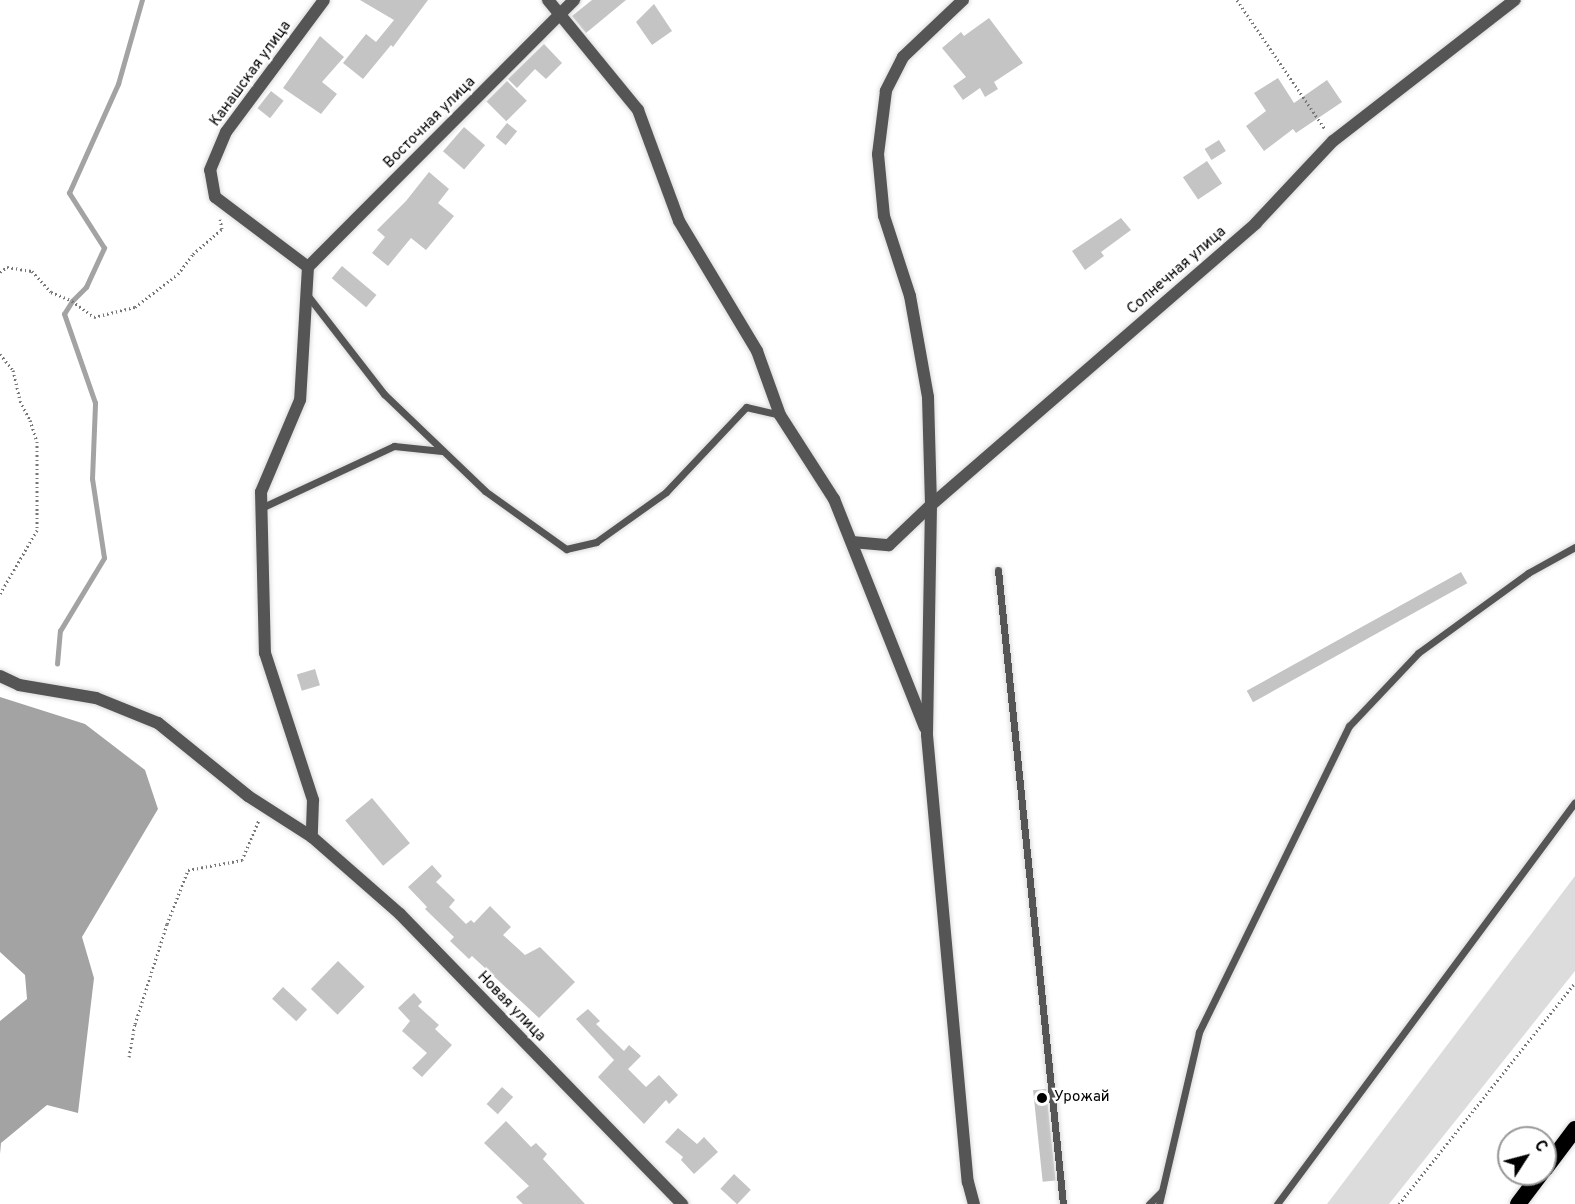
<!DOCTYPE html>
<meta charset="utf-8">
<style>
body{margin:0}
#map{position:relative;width:1575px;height:1204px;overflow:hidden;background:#fff;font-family:Overpass,sans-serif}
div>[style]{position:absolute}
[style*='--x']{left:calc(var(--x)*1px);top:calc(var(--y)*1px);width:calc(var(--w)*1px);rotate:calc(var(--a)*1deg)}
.green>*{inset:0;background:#dcdcdc}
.water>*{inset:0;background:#a3a3a3}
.stream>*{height:4.5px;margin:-2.25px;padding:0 2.25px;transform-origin:2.25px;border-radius:2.25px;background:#a3a3a3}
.building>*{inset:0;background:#c4c4c4;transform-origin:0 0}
.path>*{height:3px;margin-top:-1.5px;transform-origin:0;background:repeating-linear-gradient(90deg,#777 0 1.5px,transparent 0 4.5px)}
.roads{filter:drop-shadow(0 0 2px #dbdbdb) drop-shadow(0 0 2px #dbdbdb)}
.service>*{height:7px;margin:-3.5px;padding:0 3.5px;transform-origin:3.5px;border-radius:3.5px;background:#555}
.minor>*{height:12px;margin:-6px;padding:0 6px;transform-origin:6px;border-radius:6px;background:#555}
.trunk>*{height:16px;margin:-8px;padding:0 8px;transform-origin:8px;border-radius:8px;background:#000}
.dots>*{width:16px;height:16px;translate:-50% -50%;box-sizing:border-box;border:3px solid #fff;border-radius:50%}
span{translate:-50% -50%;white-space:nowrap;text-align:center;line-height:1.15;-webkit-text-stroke:4.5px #fff;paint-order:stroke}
.street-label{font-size:15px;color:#000}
.poi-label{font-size:15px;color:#000}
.left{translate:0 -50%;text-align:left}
.north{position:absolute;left:1497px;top:1126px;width:60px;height:60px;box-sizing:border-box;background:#fff;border:2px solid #999;border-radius:50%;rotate:54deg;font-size:16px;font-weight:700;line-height:24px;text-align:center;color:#000}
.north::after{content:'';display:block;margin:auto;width:21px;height:27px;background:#000;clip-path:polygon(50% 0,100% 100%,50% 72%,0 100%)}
</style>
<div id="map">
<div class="green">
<div style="clip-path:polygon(1575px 876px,1575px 971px,1389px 1204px,1327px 1204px)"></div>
</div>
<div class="water">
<div style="clip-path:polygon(0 697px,85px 724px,145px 770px,158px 809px,82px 937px,94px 978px,78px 1113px,47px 1105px,1px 1143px,0 1154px,0 1021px,27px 999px,25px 975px,0 952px)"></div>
</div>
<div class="stream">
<div style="--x:57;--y:664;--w:33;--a:-85"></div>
<div style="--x:60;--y:631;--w:85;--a:-58.9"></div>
<div style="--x:104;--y:558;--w:80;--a:-98.6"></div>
<div style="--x:92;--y:479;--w:76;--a:-87.7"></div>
<div style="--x:95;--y:403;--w:94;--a:-109.2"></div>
<div style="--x:64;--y:314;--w:15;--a:-58"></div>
<div style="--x:72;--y:301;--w:20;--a:-45"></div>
<div style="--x:86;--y:287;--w:43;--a:-65.2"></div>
<div style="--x:104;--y:248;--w:65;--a:-122.5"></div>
<div style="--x:69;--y:193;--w:120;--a:-65.8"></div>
<div style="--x:118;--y:84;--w:87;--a:-74.1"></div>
</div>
<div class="building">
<div style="clip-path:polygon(360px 0,428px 0,393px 47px,391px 45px,363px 79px,343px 63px,366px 34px,376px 42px,394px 20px)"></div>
<div style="clip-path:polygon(592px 0,626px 0,586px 33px,572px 16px)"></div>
<div style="clip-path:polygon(654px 4px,672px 31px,652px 45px,636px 22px)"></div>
<div style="clip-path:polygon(989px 18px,1023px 63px,994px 82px,998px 89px,985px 97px,980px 88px,963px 100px,953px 86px,966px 77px,942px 48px,961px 32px,964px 36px)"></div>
<div style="clip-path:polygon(320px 36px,344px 57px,322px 82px,337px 94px,321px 114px,283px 88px)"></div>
<div style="clip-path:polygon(544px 44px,562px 63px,546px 79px,535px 69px,517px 88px,508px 79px)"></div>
<div style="clip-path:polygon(1278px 78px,1294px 103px,1327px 80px,1342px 102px,1296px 133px,1293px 129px,1264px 151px,1246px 126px,1266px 111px,1254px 93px)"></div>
<div style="left:507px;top:81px;width:28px;height:29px;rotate:45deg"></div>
<div style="left:271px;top:91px;width:16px;height:22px;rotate:38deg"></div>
<div style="left:507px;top:123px;width:13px;height:18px;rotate:39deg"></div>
<div style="left:464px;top:127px;width:28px;height:32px;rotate:41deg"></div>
<div style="left:1219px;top:140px;width:13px;height:17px;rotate:58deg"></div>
<div style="left:1207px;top:161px;width:27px;height:29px;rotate:56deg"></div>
<div style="clip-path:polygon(429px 172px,449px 189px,438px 203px,454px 216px,426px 250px,411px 238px,388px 266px,372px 253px,385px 237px,377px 230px,406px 201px)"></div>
<div style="clip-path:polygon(1121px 218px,1131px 230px,1101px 252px,1104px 256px,1085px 270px,1072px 251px)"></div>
<div style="left:342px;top:266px;width:45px;height:16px;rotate:40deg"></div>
<div style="left:1461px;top:572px;width:13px;height:245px;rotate:61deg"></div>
<div style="left:315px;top:669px;width:17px;height:19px;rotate:73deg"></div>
<div style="left:372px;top:798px;width:59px;height:35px;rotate:50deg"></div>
<div style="clip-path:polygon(432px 865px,442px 876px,436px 882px,455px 900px,449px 907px,466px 924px,471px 920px,474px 923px,490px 906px,511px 927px,503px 935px,525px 955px,540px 947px,575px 982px,539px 1018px,472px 956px,469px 959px,450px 941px,454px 937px,425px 909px,427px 907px,408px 887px)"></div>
<div style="left:338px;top:961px;width:37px;height:39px;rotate:44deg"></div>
<div style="left:283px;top:987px;width:33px;height:16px;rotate:43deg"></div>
<div style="clip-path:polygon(414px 993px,422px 1002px,418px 1006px,439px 1025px,435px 1029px,452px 1045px,422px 1077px,412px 1068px,427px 1053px,402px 1031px,410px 1021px,398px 1008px)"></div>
<div style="clip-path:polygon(588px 1009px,600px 1021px,596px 1024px,624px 1051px,629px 1045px,641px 1056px,628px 1069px,646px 1087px,659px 1075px,678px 1095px,669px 1104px,666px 1100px,644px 1124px,598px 1077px,614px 1060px,576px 1019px)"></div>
<div style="left:502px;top:1087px;width:15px;height:23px;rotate:42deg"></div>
<div style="left:1046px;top:1089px;width:92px;height:13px;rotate:84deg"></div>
<div style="clip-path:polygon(506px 1121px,531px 1147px,536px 1143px,547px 1154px,543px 1159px,585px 1204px,523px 1204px,516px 1197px,529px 1186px,484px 1143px)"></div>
<div style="clip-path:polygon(678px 1128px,697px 1144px,704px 1137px,718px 1152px,694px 1174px,681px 1160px,683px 1157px,665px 1142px)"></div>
<div style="left:734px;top:1174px;width:23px;height:20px;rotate:43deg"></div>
</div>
<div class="path">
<div style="--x:1237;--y:0;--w:156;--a:55.7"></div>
<div style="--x:0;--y:272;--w:9;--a:-36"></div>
<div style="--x:7;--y:267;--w:25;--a:9"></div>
<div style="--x:32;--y:271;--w:28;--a:48"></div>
<div style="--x:51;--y:292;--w:23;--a:23"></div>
<div style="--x:72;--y:301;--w:27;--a:36"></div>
<div style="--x:94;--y:317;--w:42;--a:-13.7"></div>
<div style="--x:135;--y:307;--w:54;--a:-37.5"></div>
<div style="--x:178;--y:274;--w:25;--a:-53"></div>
<div style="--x:193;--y:254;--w:38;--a:-41"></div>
<div style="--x:222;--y:229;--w:10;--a:-101"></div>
<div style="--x:0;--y:354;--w:21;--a:51"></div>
<div style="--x:13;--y:370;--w:32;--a:77"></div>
<div style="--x:20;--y:401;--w:21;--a:62"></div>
<div style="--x:30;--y:420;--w:22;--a:72"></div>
<div style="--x:37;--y:441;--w:89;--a:90"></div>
<div style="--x:37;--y:530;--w:74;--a:120"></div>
<div style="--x:129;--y:1057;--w:34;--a:-80"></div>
<div style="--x:135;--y:1024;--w:105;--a:-72.3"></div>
<div style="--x:167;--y:924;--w:58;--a:-68.7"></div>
<div style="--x:188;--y:870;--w:55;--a:-10.5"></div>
<div style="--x:242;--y:860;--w:43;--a:-67"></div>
<div style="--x:1399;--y:1204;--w:283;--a:-51.5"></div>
</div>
<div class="roads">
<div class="service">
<div style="--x:308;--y:296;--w:124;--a:52.2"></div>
<div style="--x:384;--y:394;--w:140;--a:43.8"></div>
<div style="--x:485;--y:491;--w:100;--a:35.6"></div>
<div style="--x:566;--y:549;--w:31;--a:-13"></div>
<div style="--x:596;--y:542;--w:86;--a:-35.5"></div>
<div style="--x:666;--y:492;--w:117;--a:-46.7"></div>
<div style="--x:746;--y:407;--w:35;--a:13"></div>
<div style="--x:261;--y:508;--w:147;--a:-25"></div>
<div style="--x:394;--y:446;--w:48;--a:5.9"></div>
<div style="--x:998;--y:570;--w:637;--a:84.15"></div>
<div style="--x:1149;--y:1204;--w:18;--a:-45"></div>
<div style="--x:1159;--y:1204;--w:177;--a:-76.9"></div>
<div style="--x:1199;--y:1032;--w:341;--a:-63.9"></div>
<div style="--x:1349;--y:726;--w:100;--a:-46.6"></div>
<div style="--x:1418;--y:653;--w:136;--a:-36"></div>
<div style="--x:1528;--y:573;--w:54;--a:-29"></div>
<div style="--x:1277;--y:1204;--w:500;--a:-53.45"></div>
</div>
<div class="minor">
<div style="--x:548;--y:0;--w:142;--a:50.7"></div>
<div style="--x:638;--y:110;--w:118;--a:69.7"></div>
<div style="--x:679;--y:221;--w:152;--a:59"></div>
<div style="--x:757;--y:351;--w:68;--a:70.2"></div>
<div style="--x:780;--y:415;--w:100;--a:57.3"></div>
<div style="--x:834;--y:499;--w:246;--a:68.3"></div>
<div style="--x:963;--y:0;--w:83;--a:136.5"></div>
<div style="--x:903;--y:57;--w:38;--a:117"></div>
<div style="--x:886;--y:91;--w:64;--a:97.2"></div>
<div style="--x:878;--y:154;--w:62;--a:84.5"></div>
<div style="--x:884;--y:216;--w:84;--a:72"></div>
<div style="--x:910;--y:296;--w:103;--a:79.9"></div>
<div style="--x:928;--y:397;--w:108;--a:88.4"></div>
<div style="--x:931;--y:505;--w:230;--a:91"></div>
<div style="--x:927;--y:735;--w:449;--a:84.8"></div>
<div style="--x:968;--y:1182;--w:23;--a:75"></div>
<div style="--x:308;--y:267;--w:133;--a:93.4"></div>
<div style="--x:300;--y:400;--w:100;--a:113"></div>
<div style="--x:261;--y:492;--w:161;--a:88.6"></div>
<div style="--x:265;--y:653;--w:155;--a:71.9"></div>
<div style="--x:313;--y:800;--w:37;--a:92"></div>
<div style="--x:308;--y:267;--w:377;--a:-45.1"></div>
<div style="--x:308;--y:267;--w:116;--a:-143"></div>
<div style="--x:215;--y:197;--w:27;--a:-100"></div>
<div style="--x:210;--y:170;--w:41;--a:-67.2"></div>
<div style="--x:226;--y:132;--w:164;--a:-53.4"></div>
<div style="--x:852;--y:542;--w:37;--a:5"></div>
<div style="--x:889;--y:545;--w:58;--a:-43.6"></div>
<div style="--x:931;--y:505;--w:430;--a:-40.9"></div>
<div style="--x:1256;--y:223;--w:112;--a:-46.8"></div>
<div style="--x:1333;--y:141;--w:230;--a:-37.8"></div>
<div style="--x:0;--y:676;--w:21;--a:25"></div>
<div style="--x:19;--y:685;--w:78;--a:9.6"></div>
<div style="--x:96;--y:698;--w:67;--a:22"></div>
<div style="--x:158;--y:723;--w:116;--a:39"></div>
<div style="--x:248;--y:796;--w:76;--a:32.6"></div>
<div style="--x:312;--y:837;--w:117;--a:41.2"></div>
<div style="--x:400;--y:914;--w:405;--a:45.8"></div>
</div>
<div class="trunk">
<div style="--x:1545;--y:1169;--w:50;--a:-53.1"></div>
<div style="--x:1518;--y:1204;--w:38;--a:-53"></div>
</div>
</div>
<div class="dots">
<div style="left:1042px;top:1098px;background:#000"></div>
</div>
<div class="street-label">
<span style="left:251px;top:74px;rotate:-54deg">Канашская улица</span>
<span style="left:430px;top:123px;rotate:-45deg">Восточная улица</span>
<span style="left:1177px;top:271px;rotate:-41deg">Солнечная улица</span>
<span style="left:511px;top:1007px;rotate:46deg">Новая улица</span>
</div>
<div class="poi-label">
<span class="left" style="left:1054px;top:1098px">Урожай</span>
</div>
<div class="north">С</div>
</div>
